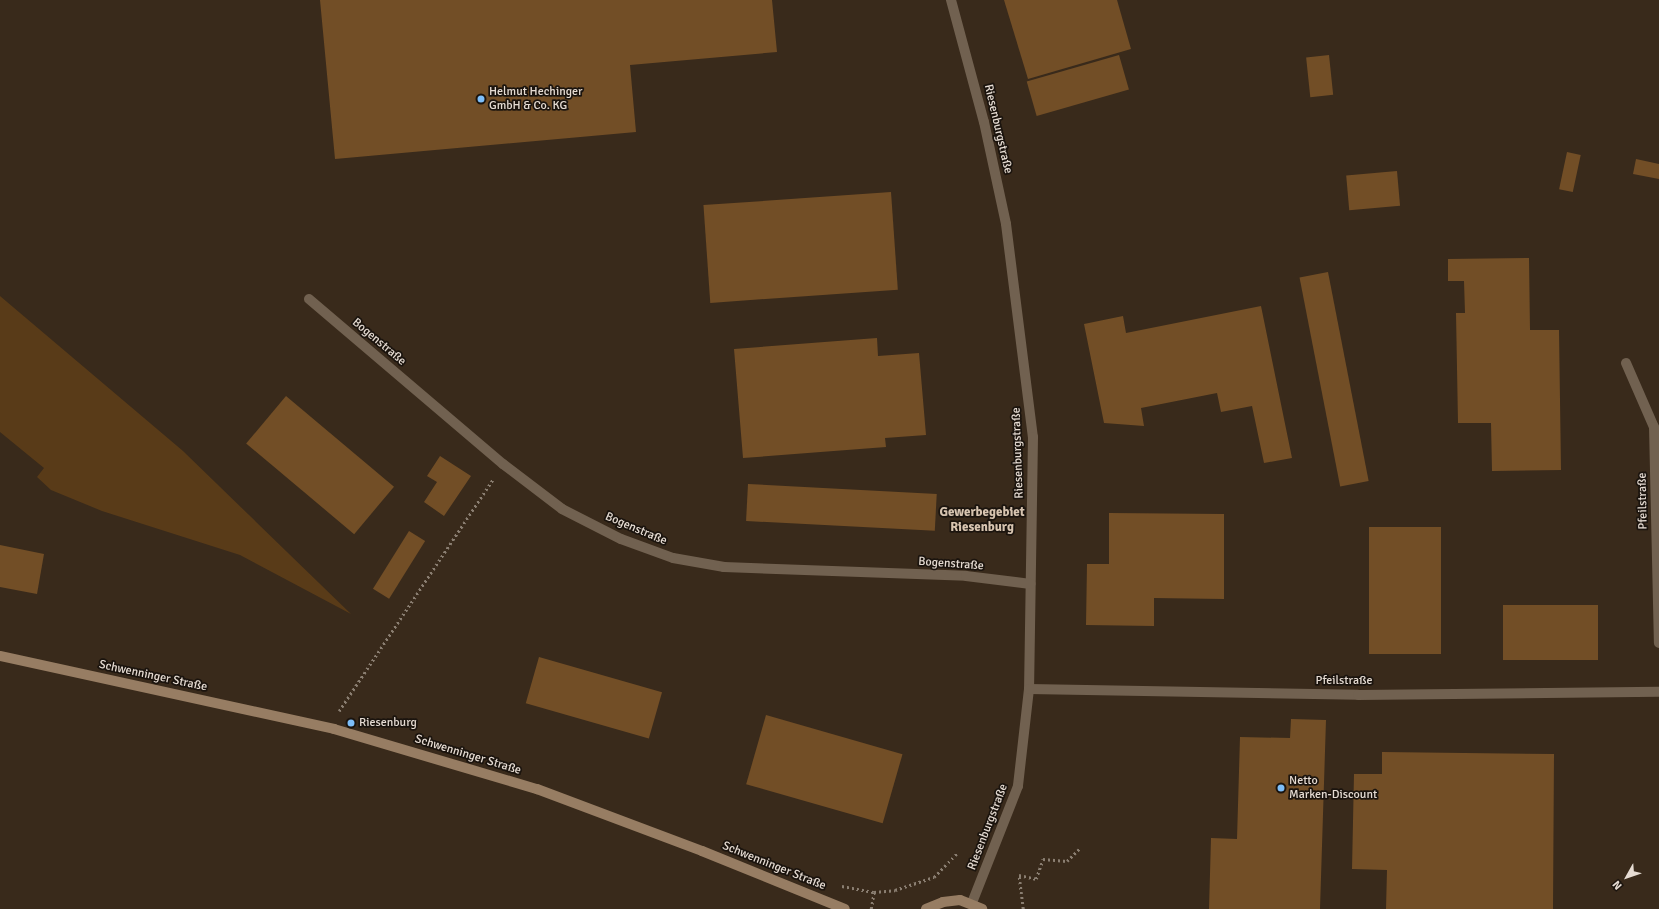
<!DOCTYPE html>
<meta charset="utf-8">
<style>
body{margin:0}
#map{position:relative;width:1659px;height:909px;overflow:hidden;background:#392a1b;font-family:Signika,sans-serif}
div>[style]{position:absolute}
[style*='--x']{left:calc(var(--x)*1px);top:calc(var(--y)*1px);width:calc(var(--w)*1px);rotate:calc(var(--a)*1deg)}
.green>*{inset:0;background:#593b18}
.building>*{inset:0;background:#724e26;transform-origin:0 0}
.path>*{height:2.5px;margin-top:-1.25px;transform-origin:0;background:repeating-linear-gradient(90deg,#8a7e71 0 2px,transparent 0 5px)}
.street>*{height:10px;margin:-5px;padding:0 5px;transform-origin:5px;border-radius:5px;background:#716150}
.secondary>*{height:10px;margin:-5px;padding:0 5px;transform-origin:5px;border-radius:5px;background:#977d63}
.dots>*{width:11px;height:11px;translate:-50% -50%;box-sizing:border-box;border:2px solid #1b140e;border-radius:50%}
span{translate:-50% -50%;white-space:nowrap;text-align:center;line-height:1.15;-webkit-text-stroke:3.5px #1b140e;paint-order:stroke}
.poi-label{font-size:12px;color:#e6dcd3}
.left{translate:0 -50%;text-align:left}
.street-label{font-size:12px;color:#e6dcd3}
.neighbourhood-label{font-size:13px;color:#d7c4b0;font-weight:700}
.north{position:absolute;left:1607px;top:857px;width:40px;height:40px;-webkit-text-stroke:3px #1b140e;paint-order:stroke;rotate:230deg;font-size:11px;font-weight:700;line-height:16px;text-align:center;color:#e6dcd3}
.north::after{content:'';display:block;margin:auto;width:14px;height:18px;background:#e6dcd3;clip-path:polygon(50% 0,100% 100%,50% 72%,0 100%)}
</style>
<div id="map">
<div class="green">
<div style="clip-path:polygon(0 296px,183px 451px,351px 614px,240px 555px,102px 511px,51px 490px,37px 477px,44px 468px,0 432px)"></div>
</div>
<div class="building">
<div style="clip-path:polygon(320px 0,772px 0,777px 52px,630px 65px,636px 132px,335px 159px)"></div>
<div style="clip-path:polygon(1004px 0,1117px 0,1131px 49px,1028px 79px)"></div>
<div style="left:1119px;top:55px;width:36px;height:96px;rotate:74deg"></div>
<div style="left:1329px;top:55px;width:40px;height:23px;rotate:84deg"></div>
<div style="left:1567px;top:152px;width:14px;height:38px;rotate:12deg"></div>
<div style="clip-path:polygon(1636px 159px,1659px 164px,1659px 179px,1633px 174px)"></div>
<div style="left:1397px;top:171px;width:35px;height:51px;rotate:85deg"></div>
<div style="left:891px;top:192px;width:98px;height:188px;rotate:86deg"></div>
<div style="clip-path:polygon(1529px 258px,1530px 330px,1559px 330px,1561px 470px,1492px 471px,1491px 423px,1458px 423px,1456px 313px,1465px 313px,1464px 281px,1448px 281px,1448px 259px)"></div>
<div style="left:1328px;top:272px;width:213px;height:29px;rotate:79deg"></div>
<div style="clip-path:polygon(1261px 306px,1292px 458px,1264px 463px,1252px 406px,1221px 412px,1217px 393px,1141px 408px,1144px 426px,1104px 423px,1084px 324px,1123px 316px,1126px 333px)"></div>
<div style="clip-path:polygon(877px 338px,878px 356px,919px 353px,926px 435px,885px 438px,886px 447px,743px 458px,734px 349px)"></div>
<div style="left:286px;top:396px;width:141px;height:62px;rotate:40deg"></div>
<div style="clip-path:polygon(440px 456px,471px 476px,444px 516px,424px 502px,437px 482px,427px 476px)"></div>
<div style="left:748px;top:484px;width:189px;height:37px;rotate:3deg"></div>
<div style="clip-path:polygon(1109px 513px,1224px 514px,1224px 599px,1154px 598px,1154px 626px,1086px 625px,1087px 564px,1109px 564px)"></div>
<div style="left:1369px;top:527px;width:72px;height:127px"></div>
<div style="left:409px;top:531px;width:19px;height:68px;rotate:32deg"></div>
<div style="clip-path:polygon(0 545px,44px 554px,37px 594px,0 587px)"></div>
<div style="left:1503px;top:605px;width:95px;height:55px"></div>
<div style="left:539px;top:657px;width:128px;height:48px;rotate:16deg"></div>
<div style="left:766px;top:715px;width:142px;height:72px;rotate:16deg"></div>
<div style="clip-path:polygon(1291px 719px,1326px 720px,1320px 909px,1209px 909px,1211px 838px,1237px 839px,1240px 737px,1290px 738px)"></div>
<div style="clip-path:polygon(1382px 752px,1554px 754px,1553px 909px,1386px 909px,1387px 870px,1352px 869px,1354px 774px,1382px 774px)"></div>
</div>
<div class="path">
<div style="--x:339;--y:711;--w:278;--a:-56.4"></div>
<div style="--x:842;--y:886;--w:33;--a:11"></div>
<div style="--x:874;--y:892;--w:21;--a:-5"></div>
<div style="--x:895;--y:890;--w:41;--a:-18.4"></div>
<div style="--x:934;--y:877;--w:33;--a:-46"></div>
<div style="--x:871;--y:909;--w:17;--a:-80"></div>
<div style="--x:1023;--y:909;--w:34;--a:-97"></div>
<div style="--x:1019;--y:875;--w:17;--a:13"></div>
<div style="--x:1036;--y:879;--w:21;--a:-71"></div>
<div style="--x:1043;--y:859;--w:24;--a:5"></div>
<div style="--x:1067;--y:861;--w:18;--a:-45"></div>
</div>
<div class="street">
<div style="--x:951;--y:0;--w:126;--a:74.9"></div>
<div style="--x:984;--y:122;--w:104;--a:77.8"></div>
<div style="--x:1006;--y:224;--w:215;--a:82.8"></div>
<div style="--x:1033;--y:437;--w:252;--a:90.9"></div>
<div style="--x:1029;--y:689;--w:98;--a:96.5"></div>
<div style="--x:1018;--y:786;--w:126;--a:111.5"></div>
<div style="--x:309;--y:299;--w:255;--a:40.4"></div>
<div style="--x:503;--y:464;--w:74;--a:37.3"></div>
<div style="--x:562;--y:509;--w:66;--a:27"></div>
<div style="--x:621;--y:539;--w:55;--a:20.1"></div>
<div style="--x:673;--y:558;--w:52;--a:10"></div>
<div style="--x:724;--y:567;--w:242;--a:2.1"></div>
<div style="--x:966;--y:576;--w:65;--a:7"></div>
<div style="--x:1626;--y:363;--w:70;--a:66.4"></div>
<div style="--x:1654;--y:427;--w:216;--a:88.7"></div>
<div style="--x:1029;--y:689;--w:329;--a:1"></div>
<div style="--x:1358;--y:695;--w:301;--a:-0.6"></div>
</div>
<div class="secondary">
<div style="--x:0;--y:656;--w:342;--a:12.3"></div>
<div style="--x:334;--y:729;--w:212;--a:16.5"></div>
<div style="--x:537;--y:789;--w:176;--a:20.6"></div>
<div style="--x:702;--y:851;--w:154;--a:22.1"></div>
<div style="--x:926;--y:909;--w:18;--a:-22"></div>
<div style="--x:943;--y:902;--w:17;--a:-7"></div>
<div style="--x:960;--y:900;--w:24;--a:22"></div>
</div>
<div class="dots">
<div style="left:481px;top:99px;background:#7dbef9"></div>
<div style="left:351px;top:723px;background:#7dbef9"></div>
<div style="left:1281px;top:788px;background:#7dbef9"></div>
</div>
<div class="poi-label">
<span class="left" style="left:489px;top:99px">Helmut Hechinger<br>GmbH &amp; Co. KG</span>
<span class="left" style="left:359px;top:723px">Riesenburg</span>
<span class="left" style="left:1289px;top:788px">Netto<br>Marken-Discount</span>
</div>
<div class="street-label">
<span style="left:998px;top:129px;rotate:77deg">Riesenburgstraße</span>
<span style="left:379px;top:342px;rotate:40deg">Bogenstraße</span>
<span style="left:1018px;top:453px;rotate:-92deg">Riesenburgstraße</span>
<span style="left:1643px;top:501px;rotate:-91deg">Pfeilstraße</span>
<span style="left:636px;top:529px;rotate:23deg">Bogenstraße</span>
<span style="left:951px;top:564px;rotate:4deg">Bogenstraße</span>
<span style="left:153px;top:676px;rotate:12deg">Schwenninger Straße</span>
<span style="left:1344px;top:681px">Pfeilstraße</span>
<span style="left:468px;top:755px;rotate:17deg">Schwenninger Straße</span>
<span style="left:988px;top:827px;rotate:-69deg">Riesenburgstraße</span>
<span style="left:774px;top:866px;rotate:22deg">Schwenninger Straße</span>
</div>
<div class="neighbourhood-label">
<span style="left:982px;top:520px">Gewerbegebiet<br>Riesenburg</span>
</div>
<div class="north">N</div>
</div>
